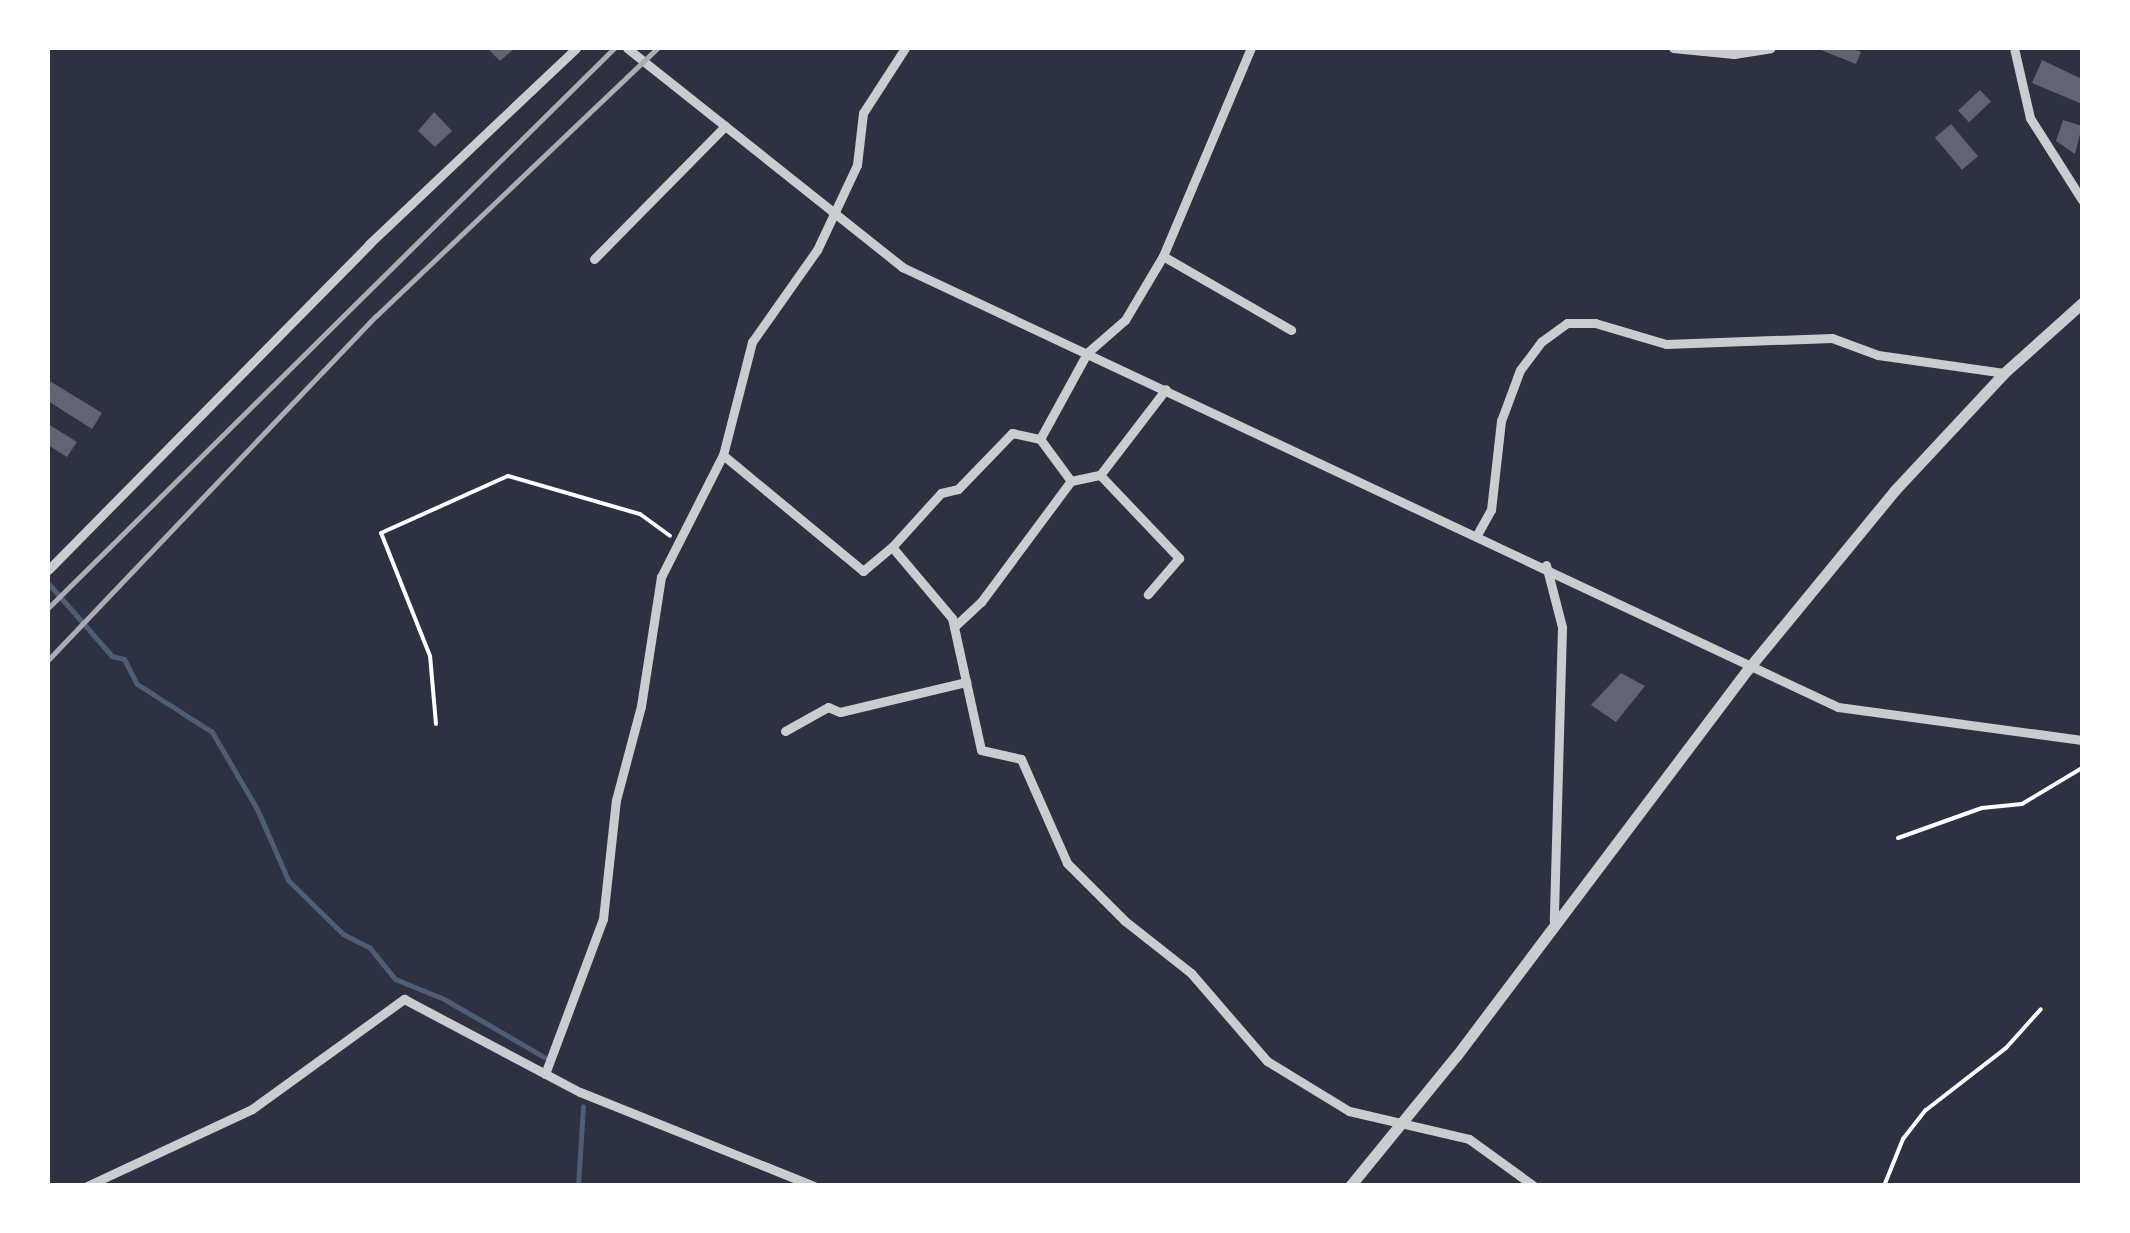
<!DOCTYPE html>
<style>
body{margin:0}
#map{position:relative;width:2130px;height:1233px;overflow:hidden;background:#2d3142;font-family:"Nunito Sans",sans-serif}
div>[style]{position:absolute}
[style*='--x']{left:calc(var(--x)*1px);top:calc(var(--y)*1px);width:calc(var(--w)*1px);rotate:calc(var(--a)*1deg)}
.stream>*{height:5px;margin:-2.5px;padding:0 2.5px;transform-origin:2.5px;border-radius:2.5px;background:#4f5d75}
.building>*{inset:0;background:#626471;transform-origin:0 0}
.path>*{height:4px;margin:-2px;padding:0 2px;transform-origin:2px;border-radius:2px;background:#fff}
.minor>*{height:9px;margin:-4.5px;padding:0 4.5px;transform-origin:4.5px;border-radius:4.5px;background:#caccd0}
.tertiary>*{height:11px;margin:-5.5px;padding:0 5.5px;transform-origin:5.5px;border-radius:5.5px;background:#caccd0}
.rail>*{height:5px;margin:-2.5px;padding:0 2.5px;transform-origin:2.5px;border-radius:2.5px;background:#abadb3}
span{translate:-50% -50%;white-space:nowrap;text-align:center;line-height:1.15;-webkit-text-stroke:10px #fff;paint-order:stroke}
.frame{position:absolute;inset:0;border:50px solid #fff;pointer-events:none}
</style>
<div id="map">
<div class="stream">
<div style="--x:48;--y:583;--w:97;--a:48.8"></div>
<div style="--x:112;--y:656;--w:12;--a:14"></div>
<div style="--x:124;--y:659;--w:28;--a:63"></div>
<div style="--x:137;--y:684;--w:89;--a:32.6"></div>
<div style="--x:212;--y:732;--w:89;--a:59.7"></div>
<div style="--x:257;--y:809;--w:77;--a:66.4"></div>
<div style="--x:288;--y:880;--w:77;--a:44.5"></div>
<div style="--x:343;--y:934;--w:30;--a:27"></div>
<div style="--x:370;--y:948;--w:40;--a:51"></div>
<div style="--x:395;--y:979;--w:53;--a:22.2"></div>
<div style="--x:444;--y:999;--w:116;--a:30.1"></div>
<div style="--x:578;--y:1186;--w:80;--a:-86.4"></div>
</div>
<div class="building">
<div style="clip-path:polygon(487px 48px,515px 48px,500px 61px)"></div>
<div style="clip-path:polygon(1816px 48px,1850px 48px,1861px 52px,1856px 64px)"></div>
<div style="clip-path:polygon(2042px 60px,2082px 79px,2082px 104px,2032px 83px)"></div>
<div style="left:1980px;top:90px;width:16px;height:30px;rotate:47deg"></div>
<div style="clip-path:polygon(434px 112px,452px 131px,435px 147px,418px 131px)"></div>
<div style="clip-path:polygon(2063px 120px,2082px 126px,2075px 154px,2056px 141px)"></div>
<div style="left:1951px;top:124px;width:42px;height:21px;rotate:50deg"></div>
<div style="clip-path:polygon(48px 380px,102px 413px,92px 429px,48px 401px)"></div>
<div style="clip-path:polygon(48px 424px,77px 442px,67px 457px,48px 445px)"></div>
<div style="clip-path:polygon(1621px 673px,1645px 686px,1616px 722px,1591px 705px)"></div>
</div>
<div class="path">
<div style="--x:94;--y:48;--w:2;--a:0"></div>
<div style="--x:436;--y:724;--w:68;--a:-95"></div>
<div style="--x:430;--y:656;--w:132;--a:-111.7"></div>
<div style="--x:381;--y:533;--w:139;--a:-24.2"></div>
<div style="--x:508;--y:476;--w:137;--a:16.1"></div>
<div style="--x:640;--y:514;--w:37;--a:36"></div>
<div style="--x:1898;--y:838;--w:89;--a:-19.7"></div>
<div style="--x:1982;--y:808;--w:40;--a:-5.7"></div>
<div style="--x:2022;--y:804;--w:70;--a:-31"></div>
<div style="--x:1884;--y:1186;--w:51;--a:-68"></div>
<div style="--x:1903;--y:1139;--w:37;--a:-52"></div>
<div style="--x:1926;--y:1110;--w:101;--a:-37.8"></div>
<div style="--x:2006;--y:1048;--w:52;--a:-48.1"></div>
</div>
<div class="minor">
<div style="--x:627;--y:48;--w:352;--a:38.5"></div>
<div style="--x:902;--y:267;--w:1034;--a:25.18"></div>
<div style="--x:1838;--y:707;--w:246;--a:7.7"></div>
<div style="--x:1673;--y:48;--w:61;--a:5.6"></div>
<div style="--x:1734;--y:54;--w:37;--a:-9"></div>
<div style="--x:2014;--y:48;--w:72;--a:77.1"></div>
<div style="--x:2030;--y:118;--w:97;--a:57.6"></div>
<div style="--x:1163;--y:256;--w:148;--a:30"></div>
<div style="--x:594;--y:259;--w:187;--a:-45.4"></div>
<div style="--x:1040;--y:439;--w:98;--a:-61.3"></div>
<div style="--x:1087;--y:353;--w:50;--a:-41"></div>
<div style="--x:1125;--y:320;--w:74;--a:-59.3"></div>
<div style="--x:1163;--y:256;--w:226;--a:-67.1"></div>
<div style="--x:723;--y:455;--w:182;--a:39.6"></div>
<div style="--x:863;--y:571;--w:38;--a:-40"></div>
<div style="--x:892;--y:547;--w:93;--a:49.8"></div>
<div style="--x:952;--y:618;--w:135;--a:77.6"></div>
<div style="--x:981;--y:750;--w:41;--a:12.7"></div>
<div style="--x:1021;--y:759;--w:114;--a:66.1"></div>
<div style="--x:1067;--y:863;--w:82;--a:45"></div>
<div style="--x:1125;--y:921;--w:84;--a:38.2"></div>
<div style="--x:1191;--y:973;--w:116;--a:49.2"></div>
<div style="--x:1267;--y:1061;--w:96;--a:31.4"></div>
<div style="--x:1349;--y:1111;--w:123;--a:13.1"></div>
<div style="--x:1469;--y:1139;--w:80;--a:35.9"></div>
<div style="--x:1100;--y:475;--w:115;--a:46.4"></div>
<div style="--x:1179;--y:558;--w:48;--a:130.7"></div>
<div style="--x:1478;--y:533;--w:26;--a:-61"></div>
<div style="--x:1491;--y:510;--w:90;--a:-83.6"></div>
<div style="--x:1501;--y:421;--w:54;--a:-69.6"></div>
<div style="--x:1520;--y:370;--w:35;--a:-53"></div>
<div style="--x:1541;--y:342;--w:32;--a:-36"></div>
<div style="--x:1567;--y:323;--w:28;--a:0"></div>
<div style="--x:1595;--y:323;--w:74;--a:16.5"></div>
<div style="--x:1666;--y:344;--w:166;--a:-2.1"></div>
<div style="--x:1832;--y:338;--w:49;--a:20.3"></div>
<div style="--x:1878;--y:355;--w:127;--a:8.1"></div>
<div style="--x:892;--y:547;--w:73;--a:-47.8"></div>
<div style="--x:941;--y:493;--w:17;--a:-13"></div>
<div style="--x:958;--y:489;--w:78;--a:-46"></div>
<div style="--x:1012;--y:433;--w:29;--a:12"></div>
<div style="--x:1040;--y:439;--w:52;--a:53.6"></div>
<div style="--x:1546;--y:565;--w:64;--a:75.5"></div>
<div style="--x:1562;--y:627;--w:294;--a:91.6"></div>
<div style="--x:48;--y:570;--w:458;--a:-45.4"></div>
<div style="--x:369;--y:244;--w:285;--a:-43.4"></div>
<div style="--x:954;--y:627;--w:37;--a:-43"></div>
<div style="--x:981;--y:602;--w:151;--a:-53.4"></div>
<div style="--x:1071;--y:481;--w:30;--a:-12"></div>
<div style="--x:1100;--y:475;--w:108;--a:-52.5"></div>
<div style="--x:785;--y:731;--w:49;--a:-29.2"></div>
<div style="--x:828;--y:707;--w:13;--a:23"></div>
<div style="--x:840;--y:712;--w:130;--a:-13.4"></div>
<div style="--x:545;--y:1074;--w:165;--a:-69.5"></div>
<div style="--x:603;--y:919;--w:120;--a:-83.8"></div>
<div style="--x:616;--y:800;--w:97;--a:-75.1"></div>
<div style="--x:641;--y:706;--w:131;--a:-81.2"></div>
<div style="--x:661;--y:577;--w:137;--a:-63.1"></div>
<div style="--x:723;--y:455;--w:117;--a:-75.6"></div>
<div style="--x:752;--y:342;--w:113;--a:-54.8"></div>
<div style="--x:817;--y:250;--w:94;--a:-64.8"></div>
<div style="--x:857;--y:165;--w:52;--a:-83.4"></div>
<div style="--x:863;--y:113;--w:77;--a:-57.1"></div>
<div style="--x:87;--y:1186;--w:182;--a:-25"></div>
<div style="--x:252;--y:1109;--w:188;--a:-35.9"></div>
<div style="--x:404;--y:999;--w:199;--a:27.9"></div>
<div style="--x:580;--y:1092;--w:252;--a:21.9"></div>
</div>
<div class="tertiary">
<div style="--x:1350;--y:1186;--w:169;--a:-50.8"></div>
<div style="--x:1457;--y:1055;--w:483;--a:-53"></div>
<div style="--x:1748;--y:669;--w:232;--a:-50.6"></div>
<div style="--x:1895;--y:490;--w:160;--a:-47"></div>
<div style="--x:2004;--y:373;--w:105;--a:-41.9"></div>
</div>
<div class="rail">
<div style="--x:48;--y:608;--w:796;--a:-44.69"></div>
<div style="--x:48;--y:660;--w:475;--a:-46.4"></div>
<div style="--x:376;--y:316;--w:388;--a:-43.6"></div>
</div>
<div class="frame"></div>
</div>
